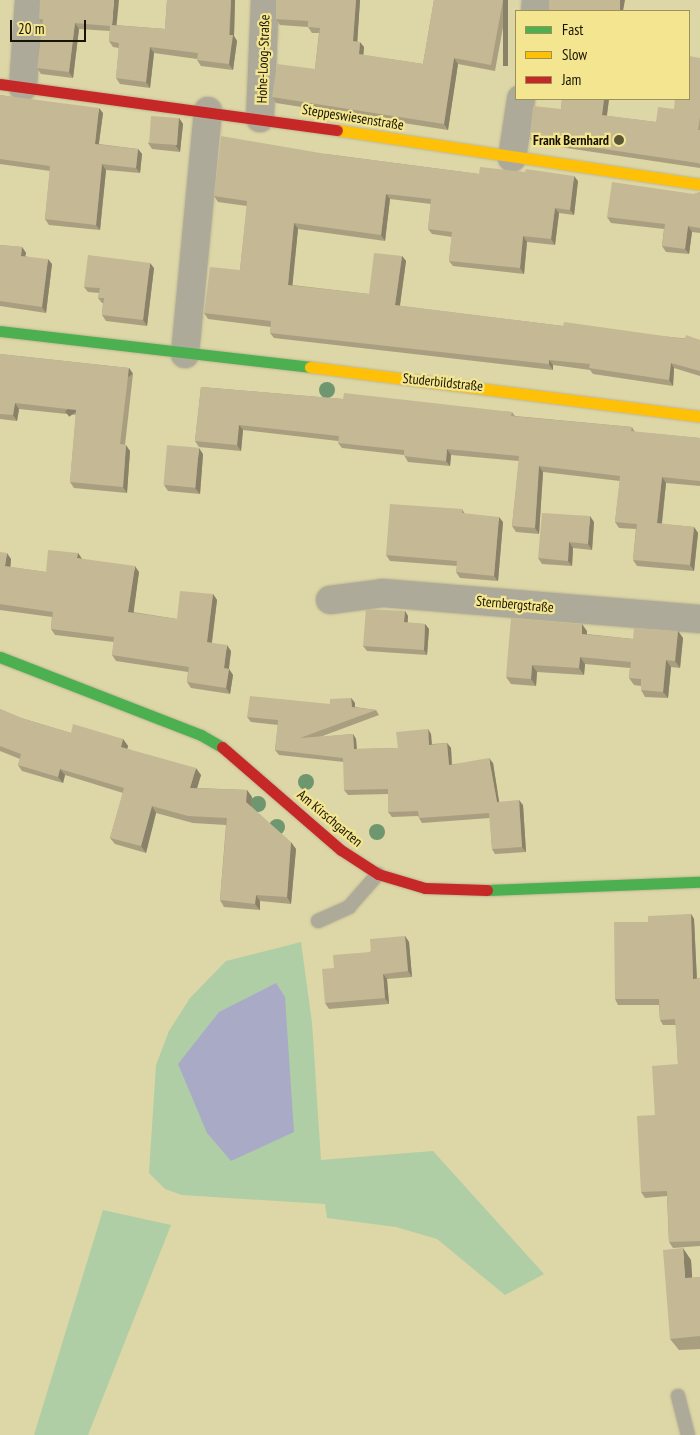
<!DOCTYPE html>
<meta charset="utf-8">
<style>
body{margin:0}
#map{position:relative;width:700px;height:1435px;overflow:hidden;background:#ddd6a6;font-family:"PT Sans Narrow",sans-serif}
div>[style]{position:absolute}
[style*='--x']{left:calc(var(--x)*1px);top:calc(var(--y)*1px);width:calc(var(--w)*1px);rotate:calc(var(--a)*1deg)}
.green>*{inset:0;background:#afcea5}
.water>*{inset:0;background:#a9abc6}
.roads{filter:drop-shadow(0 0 1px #bdb794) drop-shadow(0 0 1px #bdb794)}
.lane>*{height:14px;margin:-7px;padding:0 7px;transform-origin:7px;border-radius:7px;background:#adaa9a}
.street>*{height:28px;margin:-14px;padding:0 14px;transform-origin:14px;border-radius:14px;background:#adaa9a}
.fast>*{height:11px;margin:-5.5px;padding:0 5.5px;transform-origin:5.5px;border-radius:5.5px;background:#4caf50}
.slow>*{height:11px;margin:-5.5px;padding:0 5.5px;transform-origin:5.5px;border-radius:5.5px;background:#ffc107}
.jam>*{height:11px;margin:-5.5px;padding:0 5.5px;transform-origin:5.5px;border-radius:5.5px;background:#c62828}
.trees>*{width:16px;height:16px;margin:-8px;border-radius:50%;background:#6f976f}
.wall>*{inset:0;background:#a99f80}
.shaded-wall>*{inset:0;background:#8a8268;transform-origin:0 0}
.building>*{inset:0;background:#c5b995;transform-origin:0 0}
.dots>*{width:14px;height:14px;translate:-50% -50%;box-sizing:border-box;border:2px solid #f4e690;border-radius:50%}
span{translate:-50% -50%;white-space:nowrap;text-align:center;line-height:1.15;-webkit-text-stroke:4.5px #f4e690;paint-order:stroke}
.street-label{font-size:14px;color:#181300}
.poi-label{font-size:14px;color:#181300;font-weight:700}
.right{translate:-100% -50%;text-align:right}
.legend{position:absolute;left:515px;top:10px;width:175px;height:90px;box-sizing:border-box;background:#f4e690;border:1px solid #9c9256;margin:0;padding:6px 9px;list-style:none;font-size:15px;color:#181300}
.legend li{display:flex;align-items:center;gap:10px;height:25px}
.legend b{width:25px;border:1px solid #9c9256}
.scale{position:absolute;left:10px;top:20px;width:76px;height:22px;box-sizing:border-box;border:2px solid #181300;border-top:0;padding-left:6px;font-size:15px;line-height:18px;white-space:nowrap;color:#181300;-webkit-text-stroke:4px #f4e690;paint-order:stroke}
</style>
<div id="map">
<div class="green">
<div style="clip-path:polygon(301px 942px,312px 1023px,321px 1160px,433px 1151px,544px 1274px,505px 1295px,437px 1239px,396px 1227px,327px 1218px,325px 1204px,182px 1195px,165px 1189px,149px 1173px,156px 1065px,169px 1031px,190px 998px,226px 961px)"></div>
<div style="clip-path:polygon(103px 1210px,171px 1225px,88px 1435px,34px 1435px)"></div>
</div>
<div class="water">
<div style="clip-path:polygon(276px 983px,285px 997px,294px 1132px,231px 1161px,207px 1133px,178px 1064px,219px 1012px)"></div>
</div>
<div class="roads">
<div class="lane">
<div style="--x:318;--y:921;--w:34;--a:-24"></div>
<div style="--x:349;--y:907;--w:44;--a:-48.7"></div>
<div style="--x:678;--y:1396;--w:40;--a:75.6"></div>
</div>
<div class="street">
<div style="--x:535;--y:11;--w:11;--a:-85"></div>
<div style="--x:23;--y:87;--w:87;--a:-86.1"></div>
<div style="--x:260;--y:118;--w:118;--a:-87.6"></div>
<div style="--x:512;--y:158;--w:60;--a:-81.3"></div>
<div style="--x:185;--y:354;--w:244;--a:-84.6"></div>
<div style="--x:330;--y:600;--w:53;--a:-7.5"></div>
<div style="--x:383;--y:593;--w:318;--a:4.7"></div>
</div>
<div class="fast">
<div style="--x:0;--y:331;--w:312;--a:6.6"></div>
<div style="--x:0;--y:657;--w:216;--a:21.2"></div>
<div style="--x:201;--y:735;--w:24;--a:30"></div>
<div style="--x:487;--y:890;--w:213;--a:-2.2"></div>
</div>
<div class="slow">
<div style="--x:337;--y:130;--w:367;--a:8.5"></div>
<div style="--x:310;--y:367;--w:393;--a:7.2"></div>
</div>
<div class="jam">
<div style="--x:0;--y:84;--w:340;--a:7.8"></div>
<div style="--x:222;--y:747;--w:157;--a:40.9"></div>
<div style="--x:341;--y:850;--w:44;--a:33"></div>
<div style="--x:378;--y:874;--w:49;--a:16.6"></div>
<div style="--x:425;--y:888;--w:62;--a:1.8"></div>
</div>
</div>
<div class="trees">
<div style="left:327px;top:390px"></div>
<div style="left:306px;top:782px"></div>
<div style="left:258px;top:804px"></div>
<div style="left:277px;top:827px"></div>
<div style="left:377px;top:832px"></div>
</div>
<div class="wall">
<div style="clip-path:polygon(167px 0,235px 0,234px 36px,237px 41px,233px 70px,201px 66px,197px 60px,197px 59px,154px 53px,150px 88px,120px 84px,116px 78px,119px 48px,113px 47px,109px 41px,110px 31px,79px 29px,73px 78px,41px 74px,37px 68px,42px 24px,39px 19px,165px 29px)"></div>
<div style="clip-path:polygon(360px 0,357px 41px,364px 47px,363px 55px,423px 64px,434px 0,508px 0,495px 71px,458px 64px,448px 130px,276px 103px,272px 97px,315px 69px,319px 33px,312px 33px,308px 27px,280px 25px,276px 19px)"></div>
<div style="clip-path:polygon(700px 58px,700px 168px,533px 143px,530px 138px,561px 109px,562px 99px,609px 99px,607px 116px,656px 122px,674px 109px)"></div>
<div style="clip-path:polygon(0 95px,103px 113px,99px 144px,138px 149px,142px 154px,140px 173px,106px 170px,100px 230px,49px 225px,45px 219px,50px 171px,0 164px)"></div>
<div style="clip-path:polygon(179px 118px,183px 124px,180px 152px,152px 149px,148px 143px)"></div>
<div style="clip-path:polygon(326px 154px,479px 174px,578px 181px,574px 215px,559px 213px,555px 245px,527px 242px,524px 274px,453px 266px,449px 261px,452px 237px,432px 234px,428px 229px,431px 204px,390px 199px,385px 241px,298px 229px,292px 285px,369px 294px,402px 256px,406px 261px,400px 306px,563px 326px,700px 340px,700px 376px,674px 368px,673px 386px,593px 374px,590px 370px,553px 365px,553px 370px,274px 338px,270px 333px,271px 327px,208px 319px,204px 313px,240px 270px,247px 206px,218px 202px,214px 196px)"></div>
<div style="clip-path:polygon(700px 192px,700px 233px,692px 232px,689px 254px,666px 252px,662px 246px,664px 229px,611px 223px,607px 217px,694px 194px)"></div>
<div style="clip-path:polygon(0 245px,22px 247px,26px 253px,25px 256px,52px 264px,46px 313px,0 306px)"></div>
<div style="clip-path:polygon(154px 268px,147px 326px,106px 321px,102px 315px,103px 303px,102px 303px,98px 298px,99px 293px,88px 292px,84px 287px)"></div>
<div style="clip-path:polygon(0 354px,129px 368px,133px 374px,125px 445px,130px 451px,127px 493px,74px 488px,70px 482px,76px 415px,19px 409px,17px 421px,0 419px)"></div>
<div style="clip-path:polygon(201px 387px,343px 399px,512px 412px,515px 416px,632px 427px,635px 432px,700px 438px,700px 486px,666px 483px,662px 524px,694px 527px,698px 533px,694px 571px,637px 566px,633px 560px,636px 529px,619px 528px,615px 522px,620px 481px,543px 472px,539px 534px,516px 532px,512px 526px,519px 461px,451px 455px,450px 466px,408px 462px,404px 455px,342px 448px,338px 443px,338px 441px,243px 430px,241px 451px,199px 447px,195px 441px)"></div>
<div style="clip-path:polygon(203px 454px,200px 494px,168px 491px,164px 485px)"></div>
<div style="clip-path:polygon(462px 509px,465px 514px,503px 522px,498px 581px,460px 578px,456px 572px,457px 566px,390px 561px,386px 555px)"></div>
<div style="clip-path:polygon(594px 522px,592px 550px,573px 548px,572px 566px,542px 564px,538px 558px)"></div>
<div style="clip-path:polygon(0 552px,11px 559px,10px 567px,46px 572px,78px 553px,82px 559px,139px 572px,133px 612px,177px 619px,213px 594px,217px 600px,212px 643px,231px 651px,229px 669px,233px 675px,230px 694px,191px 688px,187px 682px,188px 672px,116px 661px,112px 655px,114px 642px,55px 635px,51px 629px,52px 617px,0 610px)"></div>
<div style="clip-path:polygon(405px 611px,408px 616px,408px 623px,425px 624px,429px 629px,427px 655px,367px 651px,363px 646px)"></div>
<div style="clip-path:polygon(587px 631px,587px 634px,633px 639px,678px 631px,683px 638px,680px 668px,671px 667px,668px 698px,645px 697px,641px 690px,641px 686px,634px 685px,629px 678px,630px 668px,585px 664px,584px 675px,537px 672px,536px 686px,511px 684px,506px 677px)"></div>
<div style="clip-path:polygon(351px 698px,355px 703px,355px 707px,376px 710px,379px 715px,320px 737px,353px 734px,356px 739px,357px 749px,398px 748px,431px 734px,432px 744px,447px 743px,451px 748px,452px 764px,493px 763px,499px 802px,523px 805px,526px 852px,495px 854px,492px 849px,490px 818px,422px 823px,419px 818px,418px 816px,392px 817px,388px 812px,388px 794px,348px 795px,344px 790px,344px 762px,279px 755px,275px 750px,278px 725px,251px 722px,247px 717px,330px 704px)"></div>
<div style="clip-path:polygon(0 709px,21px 718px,71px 733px,123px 739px,128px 746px,127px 749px,201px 775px,197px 788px,247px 790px,252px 797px,251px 806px,296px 849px,291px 904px,260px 901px,260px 910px,224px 907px,220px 900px,226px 825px,193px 823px,156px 813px,146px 853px,115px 844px,110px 838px,123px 793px,65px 775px,63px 783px,22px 771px,18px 765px,20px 759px,0 751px)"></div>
<div style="clip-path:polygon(691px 914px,694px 919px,697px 978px,700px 978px,700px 1246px,673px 1248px,669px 1242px,667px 1196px,645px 1198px,641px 1192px,655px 1115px,678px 1064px,676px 1025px,663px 1025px,660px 1020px,659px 1005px,618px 1005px,615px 999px,648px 922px)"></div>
<div style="clip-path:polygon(405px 936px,409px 942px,412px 977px,387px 979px,389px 1004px,329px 1009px,325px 1003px,334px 968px)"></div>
<div style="clip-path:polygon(691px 1260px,692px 1278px,700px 1277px,700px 1349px,679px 1350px,670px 1339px)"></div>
</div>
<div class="shaded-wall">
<div style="clip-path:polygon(114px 0,119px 0,116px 31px,112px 25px)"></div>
<div style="clip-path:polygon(231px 0,235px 0,234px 36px,237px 41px,233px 70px,229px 64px)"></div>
<div style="clip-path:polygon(356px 0,360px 0,357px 47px,353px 41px)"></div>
<div style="left:503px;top:0;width:5px;height:66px"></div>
<div style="clip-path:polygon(620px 0,625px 0,623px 11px,618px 11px)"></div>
<div style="clip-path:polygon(75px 23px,79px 29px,73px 78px,69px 72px)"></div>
<div style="clip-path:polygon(360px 42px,364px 47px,363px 60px,359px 54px)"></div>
<div style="clip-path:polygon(150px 47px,154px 53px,150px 88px,146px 82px)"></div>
<div style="clip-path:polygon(454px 58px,458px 64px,448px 130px,444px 124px)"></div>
<div style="clip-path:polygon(604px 99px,609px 99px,606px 121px,602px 115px)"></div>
<div style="clip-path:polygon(99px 108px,103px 113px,98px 149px,95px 144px)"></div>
<div style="clip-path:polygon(179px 118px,183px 124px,180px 152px,176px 146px)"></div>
<div style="clip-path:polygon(138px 149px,142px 154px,140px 173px,136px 168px)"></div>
<div style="clip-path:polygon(102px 164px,106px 170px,100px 230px,96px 225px)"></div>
<div style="clip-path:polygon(574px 176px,578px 181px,574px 215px,570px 210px)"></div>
<div style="clip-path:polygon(386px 194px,390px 199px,385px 241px,381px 235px)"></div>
<div style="clip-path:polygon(555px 208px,559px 213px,555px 245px,551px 239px)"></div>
<div style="clip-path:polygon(294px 223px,298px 229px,292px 290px,288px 285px)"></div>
<div style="clip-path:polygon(688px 226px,692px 232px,689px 254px,685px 249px)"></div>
<div style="clip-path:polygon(523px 236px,527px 242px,524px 274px,520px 268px)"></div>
<div style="clip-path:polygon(22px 247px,26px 253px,24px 261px,21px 256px)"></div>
<div style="clip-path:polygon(402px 256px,406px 261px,399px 311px,395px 305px)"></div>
<div style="clip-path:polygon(48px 259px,52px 264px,46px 313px,42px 307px)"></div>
<div style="clip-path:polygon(150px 263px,154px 268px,147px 326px,143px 320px)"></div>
<div style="clip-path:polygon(549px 360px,553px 365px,553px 370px,549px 364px)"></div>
<div style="clip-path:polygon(671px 363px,674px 368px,673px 386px,669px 380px)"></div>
<div style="left:129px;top:368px;width:7px;height:77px;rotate:56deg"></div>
<div style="clip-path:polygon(15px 403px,19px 409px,17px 421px,13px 415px)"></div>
<div style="clip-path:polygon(239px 425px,243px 430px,241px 451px,237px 445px)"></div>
<div style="clip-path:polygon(126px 445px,130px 451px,127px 493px,123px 487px)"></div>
<div style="clip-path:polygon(199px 448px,203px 454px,200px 494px,195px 488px)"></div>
<div style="clip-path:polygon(447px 449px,451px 455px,450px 466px,446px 461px)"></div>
<div style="clip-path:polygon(539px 466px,543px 472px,539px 534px,535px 528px)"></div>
<div style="clip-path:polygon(662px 477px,666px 483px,661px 529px,657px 523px)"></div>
<div style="clip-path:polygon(590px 516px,594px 522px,592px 550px,588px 544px)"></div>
<div style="clip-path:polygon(499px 517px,503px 522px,498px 581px,494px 576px)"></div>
<div style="clip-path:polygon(694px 527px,698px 533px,694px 571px,690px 565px)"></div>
<div style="clip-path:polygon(569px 542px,573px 548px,572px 566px,568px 561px)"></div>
<div style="clip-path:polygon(7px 553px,11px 559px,10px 572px,5px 566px)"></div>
<div style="clip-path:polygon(78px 553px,82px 559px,77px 558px)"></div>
<div style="clip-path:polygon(135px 566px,139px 572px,133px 617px,128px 612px)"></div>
<div style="clip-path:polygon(213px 594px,217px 600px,211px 648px,207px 642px)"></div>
<div style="clip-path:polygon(405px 611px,408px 616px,407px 627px,404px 622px)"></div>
<div style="clip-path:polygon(425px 624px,429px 629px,427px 655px,424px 650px)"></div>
<div style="clip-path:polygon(582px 624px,587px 631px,586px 641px,582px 634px)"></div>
<div style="clip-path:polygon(678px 631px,683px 638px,680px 668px,675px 661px)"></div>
<div style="clip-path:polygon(227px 645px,231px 651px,228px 674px,224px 668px)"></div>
<div style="clip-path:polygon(580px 657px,585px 664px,584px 675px,579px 668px)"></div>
<div style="clip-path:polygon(666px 660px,671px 667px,668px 698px,663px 692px)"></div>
<div style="clip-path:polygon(532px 665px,537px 672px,536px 686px,531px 679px)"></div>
<div style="clip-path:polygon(229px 669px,233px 675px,230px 694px,226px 688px)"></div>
<div style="clip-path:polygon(351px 698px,355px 703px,355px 712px,352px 707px)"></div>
<div style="clip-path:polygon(428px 729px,431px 734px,432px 750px,429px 745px)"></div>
<div style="clip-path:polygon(353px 734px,356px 739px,357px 754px,354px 749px)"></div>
<div style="clip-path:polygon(123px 739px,128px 746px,126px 754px,121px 747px)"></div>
<div style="clip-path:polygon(447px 743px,451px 748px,452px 770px,449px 765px)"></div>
<div style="clip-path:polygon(489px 758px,493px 763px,500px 807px,497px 802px)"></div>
<div style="clip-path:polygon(196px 768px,201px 775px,195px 795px,190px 788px)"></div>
<div style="clip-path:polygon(60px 769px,65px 775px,63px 783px,58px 777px)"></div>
<div style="clip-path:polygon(247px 790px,252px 797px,251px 809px,246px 802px)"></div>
<div style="clip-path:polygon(519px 800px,523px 805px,526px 852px,522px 847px)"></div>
<div style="clip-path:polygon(152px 806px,156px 813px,146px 853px,141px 846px)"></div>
<div style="clip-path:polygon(291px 842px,296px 849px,291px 904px,287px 897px)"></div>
<div style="clip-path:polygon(256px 895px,260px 901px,260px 910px,255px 904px)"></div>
<div style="clip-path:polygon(691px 914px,694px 919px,697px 984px,693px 979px)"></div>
<div style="clip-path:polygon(405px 936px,409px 942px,412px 977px,408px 971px)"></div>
<div style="clip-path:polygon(383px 974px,387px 979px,389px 1004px,385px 998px)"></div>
<div style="clip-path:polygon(683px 1248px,691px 1260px,693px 1290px,685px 1278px)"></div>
</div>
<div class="building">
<div style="clip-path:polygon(40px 0,114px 0,112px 25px,165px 29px,167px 0,231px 0,229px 35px,233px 35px,229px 64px,197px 60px,198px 53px,150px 47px,146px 82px,116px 78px,119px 43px,109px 41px,110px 26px,75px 23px,69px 72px,37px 68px,43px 19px,39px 19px)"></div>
<div style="clip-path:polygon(276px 0,356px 0,353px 41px,360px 42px,359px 54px,423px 64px,434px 0,503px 0,491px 65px,454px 58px,444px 124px,272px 97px,277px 64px,315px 69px,320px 28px,308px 27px,308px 21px,276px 19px)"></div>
<div style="left:549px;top:0;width:71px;height:11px"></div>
<div style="clip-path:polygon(689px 56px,700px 58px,700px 117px,698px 130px,700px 130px,700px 164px,698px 163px,530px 138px,533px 106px,561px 109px,562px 99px,604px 99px,602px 115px,656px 122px,658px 107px,674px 109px,675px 99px,689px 99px)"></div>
<div style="clip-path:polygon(0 95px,99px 108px,95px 144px,138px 149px,136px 168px,102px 164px,96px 225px,45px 219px,50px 166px,0 159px)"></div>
<div style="left:151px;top:116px;width:28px;height:27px;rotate:4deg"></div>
<div style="clip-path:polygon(221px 136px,326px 154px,479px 174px,480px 167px,525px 172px,526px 169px,574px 176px,570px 210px,555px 208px,551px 239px,523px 236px,520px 268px,449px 261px,452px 232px,428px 229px,431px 199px,386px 194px,381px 235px,294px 223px,288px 285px,369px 294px,374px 253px,402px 256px,395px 305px,563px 326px,564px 322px,685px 339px,686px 335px,700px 340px,700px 371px,671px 363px,669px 380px,589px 368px,590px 364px,549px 360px,549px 364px,270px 333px,271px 321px,204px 313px,210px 267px,240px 270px,247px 201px,214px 196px)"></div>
<div style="clip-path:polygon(612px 182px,694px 194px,700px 192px,700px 228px,688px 226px,685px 249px,662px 246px,665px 224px,607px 217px)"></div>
<div style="clip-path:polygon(0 245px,22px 247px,21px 256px,48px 259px,42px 307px,0 301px)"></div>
<div style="clip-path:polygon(88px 255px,150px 263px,143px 320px,102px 315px,104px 298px,98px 298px,100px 288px,84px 287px)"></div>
<div style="clip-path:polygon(0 354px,129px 368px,120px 444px,126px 445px,123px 487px,70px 482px,76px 410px,15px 403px,13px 415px,0 414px)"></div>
<div style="clip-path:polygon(201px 387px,343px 399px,344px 393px,512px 412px,511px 416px,632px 427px,631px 431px,700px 438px,700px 481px,662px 477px,657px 523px,694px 527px,690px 565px,633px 560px,637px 524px,615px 522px,620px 476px,539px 466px,535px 528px,512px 526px,519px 456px,447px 449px,446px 461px,404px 456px,404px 450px,338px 443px,339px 436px,239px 425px,237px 445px,195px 441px)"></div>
<div style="left:167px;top:445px;width:32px;height:40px;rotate:5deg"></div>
<div style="clip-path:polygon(390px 504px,462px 509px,462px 513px,499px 517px,494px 576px,456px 572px,457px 561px,386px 555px)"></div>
<div style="clip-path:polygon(542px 513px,590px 516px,588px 544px,569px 542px,568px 561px,538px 558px)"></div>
<div style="clip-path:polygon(48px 550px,78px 553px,77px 558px,135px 566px,128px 612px,177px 619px,180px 591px,213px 594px,207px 642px,227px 645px,224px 668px,229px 669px,226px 688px,187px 682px,189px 667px,112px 655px,114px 637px,51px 629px,53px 612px,0 604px,0 552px,7px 553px,5px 566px,46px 572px)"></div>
<div style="clip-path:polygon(366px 609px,405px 611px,404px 622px,425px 624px,424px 650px,363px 646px)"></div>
<div style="clip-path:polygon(511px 618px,582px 624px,582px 634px,633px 639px,634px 628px,678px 631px,675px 661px,666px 660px,663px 692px,641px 690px,641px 679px,629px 678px,631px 662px,580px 657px,579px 668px,532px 665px,531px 679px,506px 677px)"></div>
<div style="clip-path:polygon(250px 696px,330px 704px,330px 699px,351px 698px,352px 707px,376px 710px,300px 738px,353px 734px,354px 749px,398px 748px,396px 732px,428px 729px,429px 745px,447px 743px,449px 765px,489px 758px,497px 802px,519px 800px,522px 847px,492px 849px,489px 813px,419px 818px,418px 811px,388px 812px,388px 789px,344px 790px,343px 758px,275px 750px,278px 720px,247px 717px)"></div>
<div style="clip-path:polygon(0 709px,21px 718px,71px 733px,73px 724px,123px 739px,121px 747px,196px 768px,190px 788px,247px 790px,246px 802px,291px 842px,287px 897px,256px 895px,255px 904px,220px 900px,227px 818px,188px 816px,152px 806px,141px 846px,110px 838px,124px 788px,60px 769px,58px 777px,18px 765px,21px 754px,0 746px)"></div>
<div style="clip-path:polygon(691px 914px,693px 979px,700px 978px,700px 1241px,669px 1242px,667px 1191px,641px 1192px,637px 1116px,655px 1115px,652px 1066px,678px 1064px,675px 1019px,660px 1020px,659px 999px,615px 999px,614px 922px,648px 922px,648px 916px)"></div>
<div style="clip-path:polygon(405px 936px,408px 971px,383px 974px,385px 998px,325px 1003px,322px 969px,334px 968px,333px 955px,371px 952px,370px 939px)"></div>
<div style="clip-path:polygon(683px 1248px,685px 1278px,700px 1277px,700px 1336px,670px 1339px,663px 1250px)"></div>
</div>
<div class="dots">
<div style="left:619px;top:140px;background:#5d573a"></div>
</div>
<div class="street-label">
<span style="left:263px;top:59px;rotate:-88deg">Hohe-Loog-Straße</span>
<span style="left:353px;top:117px;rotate:9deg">Steppeswiesenstraße</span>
<span style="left:443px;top:382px;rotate:6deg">Studerbildstraße</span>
<span style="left:515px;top:604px;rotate:5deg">Sternbergstraße</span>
<span style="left:330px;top:818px;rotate:40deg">Am Kirschgarten</span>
</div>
<div class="poi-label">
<span class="right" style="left:609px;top:140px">Frank Bernhard</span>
</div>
<ul class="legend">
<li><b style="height:6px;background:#4caf50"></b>Fast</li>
<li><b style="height:6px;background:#ffc107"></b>Slow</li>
<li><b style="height:6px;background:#c62828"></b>Jam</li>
</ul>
<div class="scale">20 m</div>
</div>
